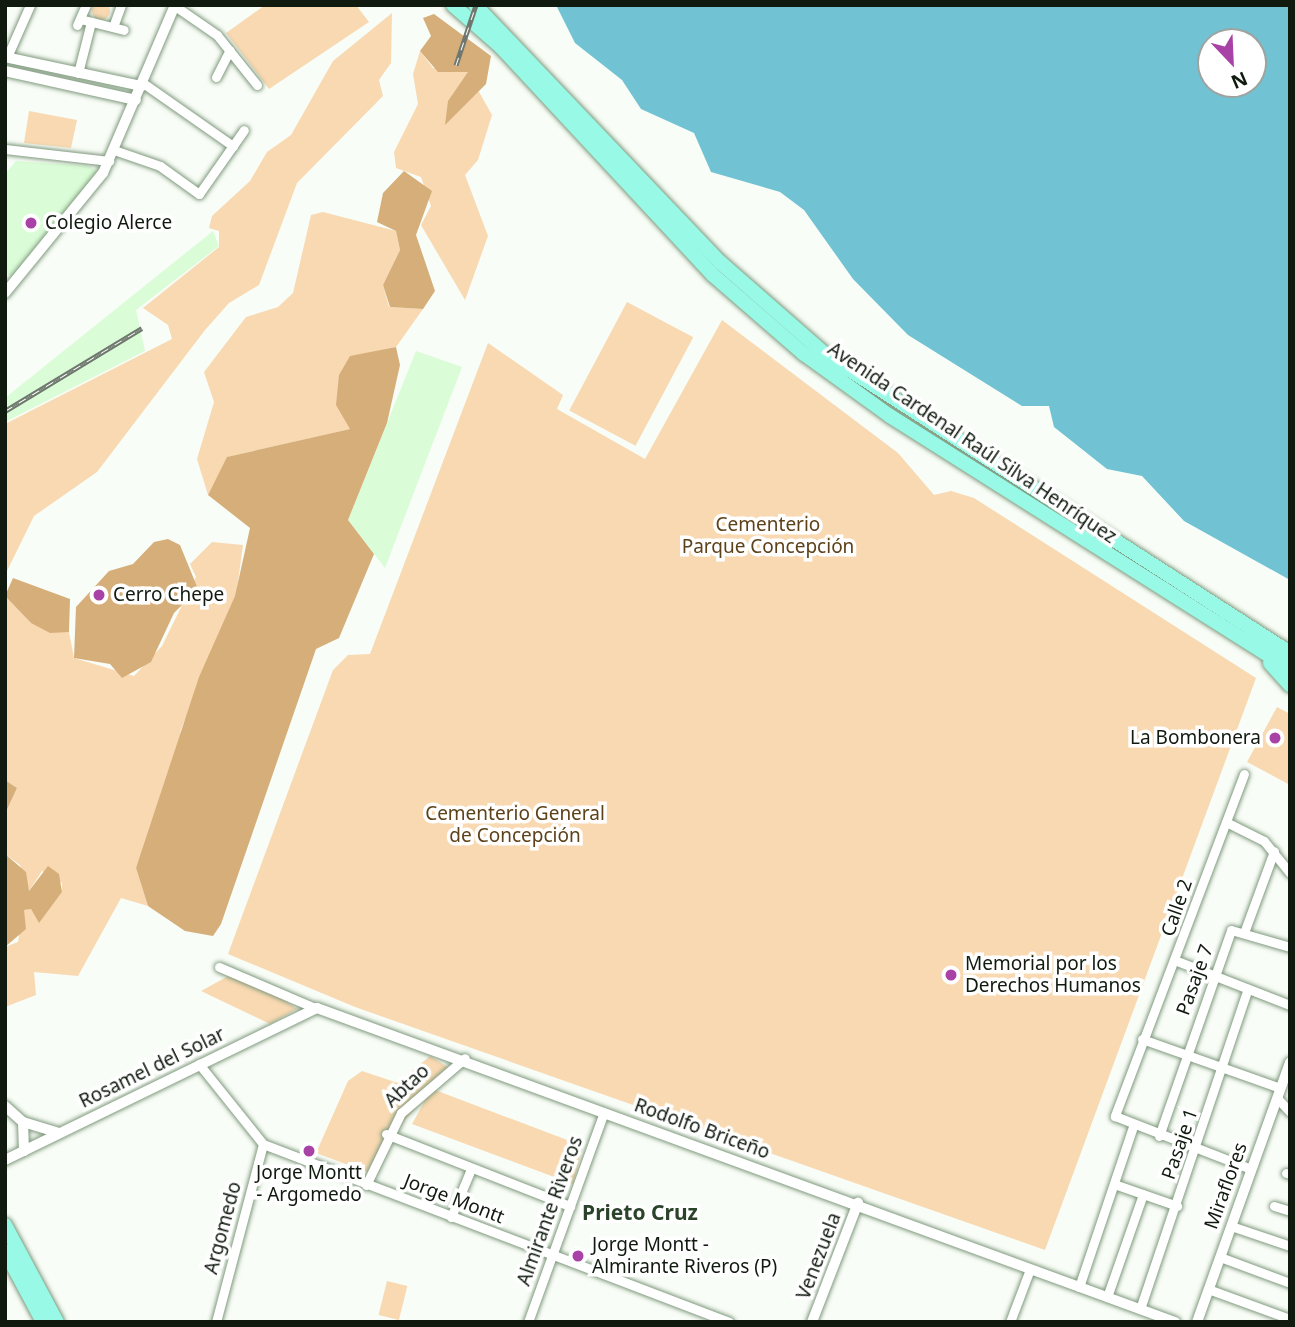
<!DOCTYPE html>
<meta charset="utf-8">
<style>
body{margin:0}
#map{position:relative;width:1295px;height:1327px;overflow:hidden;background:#f8fdf7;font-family:"Noto Sans",sans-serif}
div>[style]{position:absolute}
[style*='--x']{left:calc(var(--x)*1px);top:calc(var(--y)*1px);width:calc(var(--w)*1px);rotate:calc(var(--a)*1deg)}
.built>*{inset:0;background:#dafcd7}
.green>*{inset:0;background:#f8d9b2;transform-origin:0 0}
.round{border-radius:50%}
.forest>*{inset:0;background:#d6ae79}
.water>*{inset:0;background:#71c2d3}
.roads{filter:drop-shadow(0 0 2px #809a7e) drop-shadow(0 0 2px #809a7e)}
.minor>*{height:9px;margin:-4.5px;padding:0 4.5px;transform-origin:4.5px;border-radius:4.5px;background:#fff}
.tertiary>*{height:10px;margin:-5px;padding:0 5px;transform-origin:5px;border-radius:5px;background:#fff}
.primary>*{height:14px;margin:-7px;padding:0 7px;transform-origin:7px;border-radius:7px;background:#98f9e7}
.rail>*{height:5px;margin-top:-2.5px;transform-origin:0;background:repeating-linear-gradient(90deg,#fff 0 8px,#6f776e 0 16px);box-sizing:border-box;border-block:2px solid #6f776e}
.dots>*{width:19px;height:19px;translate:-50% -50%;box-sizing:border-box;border:4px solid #fff;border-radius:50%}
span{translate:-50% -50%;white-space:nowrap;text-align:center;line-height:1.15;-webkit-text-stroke:7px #fff;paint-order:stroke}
.poi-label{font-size:19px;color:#101a0f}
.left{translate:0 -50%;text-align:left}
.right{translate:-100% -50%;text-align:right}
.street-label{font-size:19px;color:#101a0f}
.park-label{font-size:19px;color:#5d4119}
.neighbourhood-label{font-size:21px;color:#2c432b;font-weight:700}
.frame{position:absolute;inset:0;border:7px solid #101a0f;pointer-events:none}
.north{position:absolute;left:1197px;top:28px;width:70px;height:70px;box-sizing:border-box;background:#fff;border:2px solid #9fa39f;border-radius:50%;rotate:157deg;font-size:19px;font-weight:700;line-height:28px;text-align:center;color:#101a0f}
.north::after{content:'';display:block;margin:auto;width:24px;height:32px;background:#a942a6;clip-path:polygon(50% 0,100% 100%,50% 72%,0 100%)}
</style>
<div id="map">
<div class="built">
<div style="clip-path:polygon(16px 161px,90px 166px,98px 173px,12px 277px,5px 271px,5px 174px)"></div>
<div style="clip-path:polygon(213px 231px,219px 246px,136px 310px,145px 351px,5px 422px,5px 398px)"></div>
<div style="clip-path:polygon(416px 351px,462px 367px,385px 568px,348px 520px)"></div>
</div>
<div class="green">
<div class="round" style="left:92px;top:2px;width:18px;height:18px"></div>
<div style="clip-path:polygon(265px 5px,356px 5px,369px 22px,269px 89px,226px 33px)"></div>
<div style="clip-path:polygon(392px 13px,391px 63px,379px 80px,383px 96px,297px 183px,259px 285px,229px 303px,205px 330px,97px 472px,34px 516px,5px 575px,5px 424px,172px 339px,168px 325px,143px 308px,219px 247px,219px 231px,209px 228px,212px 216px,250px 181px,267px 152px,291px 135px,333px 61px)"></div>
<div style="clip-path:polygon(420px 51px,433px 68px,468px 72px,492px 115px,478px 160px,465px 175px,488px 236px,465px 300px,421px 225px,431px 206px,421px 177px,396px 168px,394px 152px,418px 104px,413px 74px)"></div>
<div style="clip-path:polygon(29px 111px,77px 120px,71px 148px,24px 143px)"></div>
<div style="clip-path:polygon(323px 212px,396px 231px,400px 250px,383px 285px,389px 307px,423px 309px,396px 347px,350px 357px,350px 429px,228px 457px,208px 495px,197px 459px,214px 402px,204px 372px,246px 317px,278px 307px,293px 293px,311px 215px)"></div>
<div style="left:627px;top:302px;width:75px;height:123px;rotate:28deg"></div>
<div style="clip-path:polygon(722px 320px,898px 453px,934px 495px,951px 491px,974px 498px,1256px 678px,1045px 1250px,355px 1007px,228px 954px,333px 670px,348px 655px,370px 654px,488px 343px,563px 395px,557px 409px,645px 459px)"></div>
<div style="clip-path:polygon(212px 542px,243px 545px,236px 596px,181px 729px,175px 765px,136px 868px,148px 906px,121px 898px,78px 976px,34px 972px,36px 995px,5px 1007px,5px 947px,18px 942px,23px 910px,31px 909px,39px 922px,62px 892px,62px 883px,42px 871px,29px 891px,20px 865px,5px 854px,5px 814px,17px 788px,5px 780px,5px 596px,31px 623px,69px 632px,74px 658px,134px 676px,162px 646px,196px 577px,190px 564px)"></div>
<div style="clip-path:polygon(1277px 707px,1290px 714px,1290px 785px,1247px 762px)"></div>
<div style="clip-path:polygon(232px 974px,271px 991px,297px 1009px,270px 1024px,201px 991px)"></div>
<div style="clip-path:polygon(430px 1056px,456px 1072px,435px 1090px,583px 1146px,573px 1184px,412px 1124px,428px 1095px,403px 1122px,373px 1174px,316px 1153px,348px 1081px,362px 1071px,398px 1083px)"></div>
<div style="left:387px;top:1281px;width:21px;height:35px;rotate:14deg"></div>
</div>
<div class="forest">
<div style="clip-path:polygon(434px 14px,491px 56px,486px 84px,445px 125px,448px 101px,468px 72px,438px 72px,420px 51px,431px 36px,423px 18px)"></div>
<div style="clip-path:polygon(404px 171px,432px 191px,416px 235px,435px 291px,423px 309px,390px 307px,383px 285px,400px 250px,396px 231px,377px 222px,383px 193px)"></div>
<div style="clip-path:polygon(396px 347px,400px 365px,387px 423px,348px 520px,374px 554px,339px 638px,316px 649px,221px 924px,213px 936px,185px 931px,148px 906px,136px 868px,199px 677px,235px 596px,250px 528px,208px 495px,227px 457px,350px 429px,336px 405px,339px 375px,350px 356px)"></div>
<div style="clip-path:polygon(168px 539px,180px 545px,198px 589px,174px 613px,151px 662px,122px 678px,110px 664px,74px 658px,76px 607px,109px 571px,133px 564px,154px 542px)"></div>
<div style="clip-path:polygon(13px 578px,70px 599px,69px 632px,50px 633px,31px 623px,5px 596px)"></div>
<div style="clip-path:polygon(5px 780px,17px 788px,5px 814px)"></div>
<div style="clip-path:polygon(5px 854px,26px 872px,29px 891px,48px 866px,59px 874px,62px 892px,39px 923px,31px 909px,24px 910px,26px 929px,5px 947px)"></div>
</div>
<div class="water">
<div style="clip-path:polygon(evenodd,556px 5px,1290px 5px,1290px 580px,1184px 521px,1142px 476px,1107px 469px,1054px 427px,1049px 406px,1022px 406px,908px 335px,853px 279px,804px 210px,780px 192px,711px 172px,694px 133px,641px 109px,622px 80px,575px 43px,556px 5px,1211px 42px,1253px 42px,1253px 84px,1211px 84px,1211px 42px)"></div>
</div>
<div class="roads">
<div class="minor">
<div style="--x:175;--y:6;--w:51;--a:34.6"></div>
<div style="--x:217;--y:35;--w:64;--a:51.3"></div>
<div style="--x:80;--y:19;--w:45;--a:14"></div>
<div style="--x:77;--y:25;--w:22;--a:-66"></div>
<div style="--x:113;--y:27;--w:23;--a:-70"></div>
<div style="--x:7;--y:57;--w:57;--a:-66.1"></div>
<div style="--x:78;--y:73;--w:53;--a:-75.7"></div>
<div style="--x:216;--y:77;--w:30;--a:-63"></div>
<div style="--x:143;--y:83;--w:110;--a:35"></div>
<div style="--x:5;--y:149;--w:105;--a:6.6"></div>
<div style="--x:114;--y:150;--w:49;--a:19.2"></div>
<div style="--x:160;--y:166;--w:48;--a:35.7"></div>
<div style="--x:199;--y:194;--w:78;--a:-54.9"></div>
<div style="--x:1244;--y:774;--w:366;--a:110.7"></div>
<div style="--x:1115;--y:1116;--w:146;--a:21.3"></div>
<div style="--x:1226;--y:822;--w:42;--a:26.6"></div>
<div style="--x:1264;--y:841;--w:41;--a:50.9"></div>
<div style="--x:1245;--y:930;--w:84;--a:-69.8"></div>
<div style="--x:1177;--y:961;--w:121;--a:21.3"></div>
<div style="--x:219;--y:967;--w:104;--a:23.1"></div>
<div style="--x:1142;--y:1039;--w:146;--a:19.5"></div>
<div style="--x:199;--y:1064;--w:102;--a:51.3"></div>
<div style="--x:263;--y:1144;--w:499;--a:20.9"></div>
<div style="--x:1277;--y:1098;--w:19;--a:47"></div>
<div style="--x:386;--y:1134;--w:198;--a:21.4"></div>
<div style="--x:1159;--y:1136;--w:218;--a:-70.7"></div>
<div style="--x:1231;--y:930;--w:61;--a:16.1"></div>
<div style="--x:1286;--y:1173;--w:4;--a:14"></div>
<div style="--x:1114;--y:1184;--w:67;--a:19.2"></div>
<div style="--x:366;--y:1185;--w:80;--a:-64.1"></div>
<div style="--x:401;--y:1113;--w:84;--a:-40.7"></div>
<div style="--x:1274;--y:1206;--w:17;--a:17"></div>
<div style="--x:451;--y:1217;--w:52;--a:-67.4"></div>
<div style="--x:1231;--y:1226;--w:62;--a:18.7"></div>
<div style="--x:1220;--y:1257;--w:75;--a:20.4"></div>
<div style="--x:1079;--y:1287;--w:169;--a:-71.4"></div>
<div style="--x:1208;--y:1289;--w:87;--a:20.1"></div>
<div style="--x:1107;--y:1297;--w:109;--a:-70.7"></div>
<div style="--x:1140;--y:1309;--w:338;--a:-71.4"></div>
<div style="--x:216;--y:1322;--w:184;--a:-75.2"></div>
<div style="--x:528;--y:1322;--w:223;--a:-70.1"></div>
<div style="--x:1010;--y:1322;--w:57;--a:-69.3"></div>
</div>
<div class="tertiary">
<div style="--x:5;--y:57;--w:140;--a:12"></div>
<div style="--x:5;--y:71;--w:134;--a:12.5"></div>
<div style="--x:5;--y:293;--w:155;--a:-50.8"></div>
<div style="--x:103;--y:173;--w:183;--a:-66.8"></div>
<div style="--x:5;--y:1106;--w:24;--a:42"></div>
<div style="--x:23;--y:1122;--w:37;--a:17"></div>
<div style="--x:23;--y:1122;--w:29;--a:88"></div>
<div style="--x:5;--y:1160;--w:347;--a:-26"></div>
<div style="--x:317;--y:1008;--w:914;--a:20.1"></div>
<div style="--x:812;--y:1322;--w:128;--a:-68.9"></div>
<div style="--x:1197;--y:1322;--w:276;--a:-70.3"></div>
</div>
<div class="primary">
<div style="--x:453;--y:5;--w:64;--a:41.2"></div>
<div style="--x:501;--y:47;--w:311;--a:47.1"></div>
<div style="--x:713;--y:275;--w:121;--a:41"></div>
<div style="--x:804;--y:354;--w:106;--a:35.8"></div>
<div style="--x:890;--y:416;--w:473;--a:32.3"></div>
<div style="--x:475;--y:5;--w:356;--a:46.4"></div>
<div style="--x:721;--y:263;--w:138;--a:41.2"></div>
<div style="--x:825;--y:354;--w:553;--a:32.74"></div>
<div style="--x:1270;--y:663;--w:30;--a:48"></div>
<div style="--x:5;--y:1225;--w:110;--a:61.8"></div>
<div style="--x:5;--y:1251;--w:81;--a:61.8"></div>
</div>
</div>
<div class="rail">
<div style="--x:456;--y:65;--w:63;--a:-71.6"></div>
<div style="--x:5;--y:411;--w:160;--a:-31.2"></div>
</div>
<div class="dots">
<div style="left:31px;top:223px;background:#a942a6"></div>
<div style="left:99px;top:595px;background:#a942a6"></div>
<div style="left:1275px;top:738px;background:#a942a6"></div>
<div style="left:951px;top:975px;background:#a942a6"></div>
<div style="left:309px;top:1151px;background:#a942a6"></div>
<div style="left:578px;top:1256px;background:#a942a6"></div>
</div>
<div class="poi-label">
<span class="left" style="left:45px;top:223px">Colegio Alerce</span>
<span class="left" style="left:113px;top:595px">Cerro Chepe</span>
<span class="right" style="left:1261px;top:738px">La Bombonera</span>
<span class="left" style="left:965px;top:975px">Memorial por los<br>Derechos Humanos</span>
<span style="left:309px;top:1184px">Jorge Montt<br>- Argomedo</span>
<span class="left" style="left:592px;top:1256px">Jorge Montt -<br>Almirante Riveros (P)</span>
</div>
<div class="street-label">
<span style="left:972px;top:443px;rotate:34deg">Avenida Cardenal Raúl Silva Henríquez</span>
<span style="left:1177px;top:908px;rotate:-71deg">Calle 2</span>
<span style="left:1195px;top:980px;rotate:-70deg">Pasaje 7</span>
<span style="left:152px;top:1068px;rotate:-26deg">Rosamel del Solar</span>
<span style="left:407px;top:1086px;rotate:-43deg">Abtao</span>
<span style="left:702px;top:1129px;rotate:20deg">Rodolfo Briceño</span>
<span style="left:1180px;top:1144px;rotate:-71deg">Pasaje 1</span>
<span style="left:1226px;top:1186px;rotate:-70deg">Miraflores</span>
<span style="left:454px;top:1199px;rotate:21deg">Jorge Montt</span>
<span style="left:550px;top:1211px;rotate:-70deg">Almirante Riveros</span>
<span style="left:223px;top:1228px;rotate:-75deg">Argomedo</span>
<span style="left:819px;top:1256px;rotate:-69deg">Venezuela</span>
</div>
<div class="park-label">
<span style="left:768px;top:536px">Cementerio<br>Parque Concepción</span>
<span style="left:515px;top:825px">Cementerio General<br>de Concepción</span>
</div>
<div class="neighbourhood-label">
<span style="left:640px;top:1212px">Prieto Cruz</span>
</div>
<div class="frame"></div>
<div class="north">N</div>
</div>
